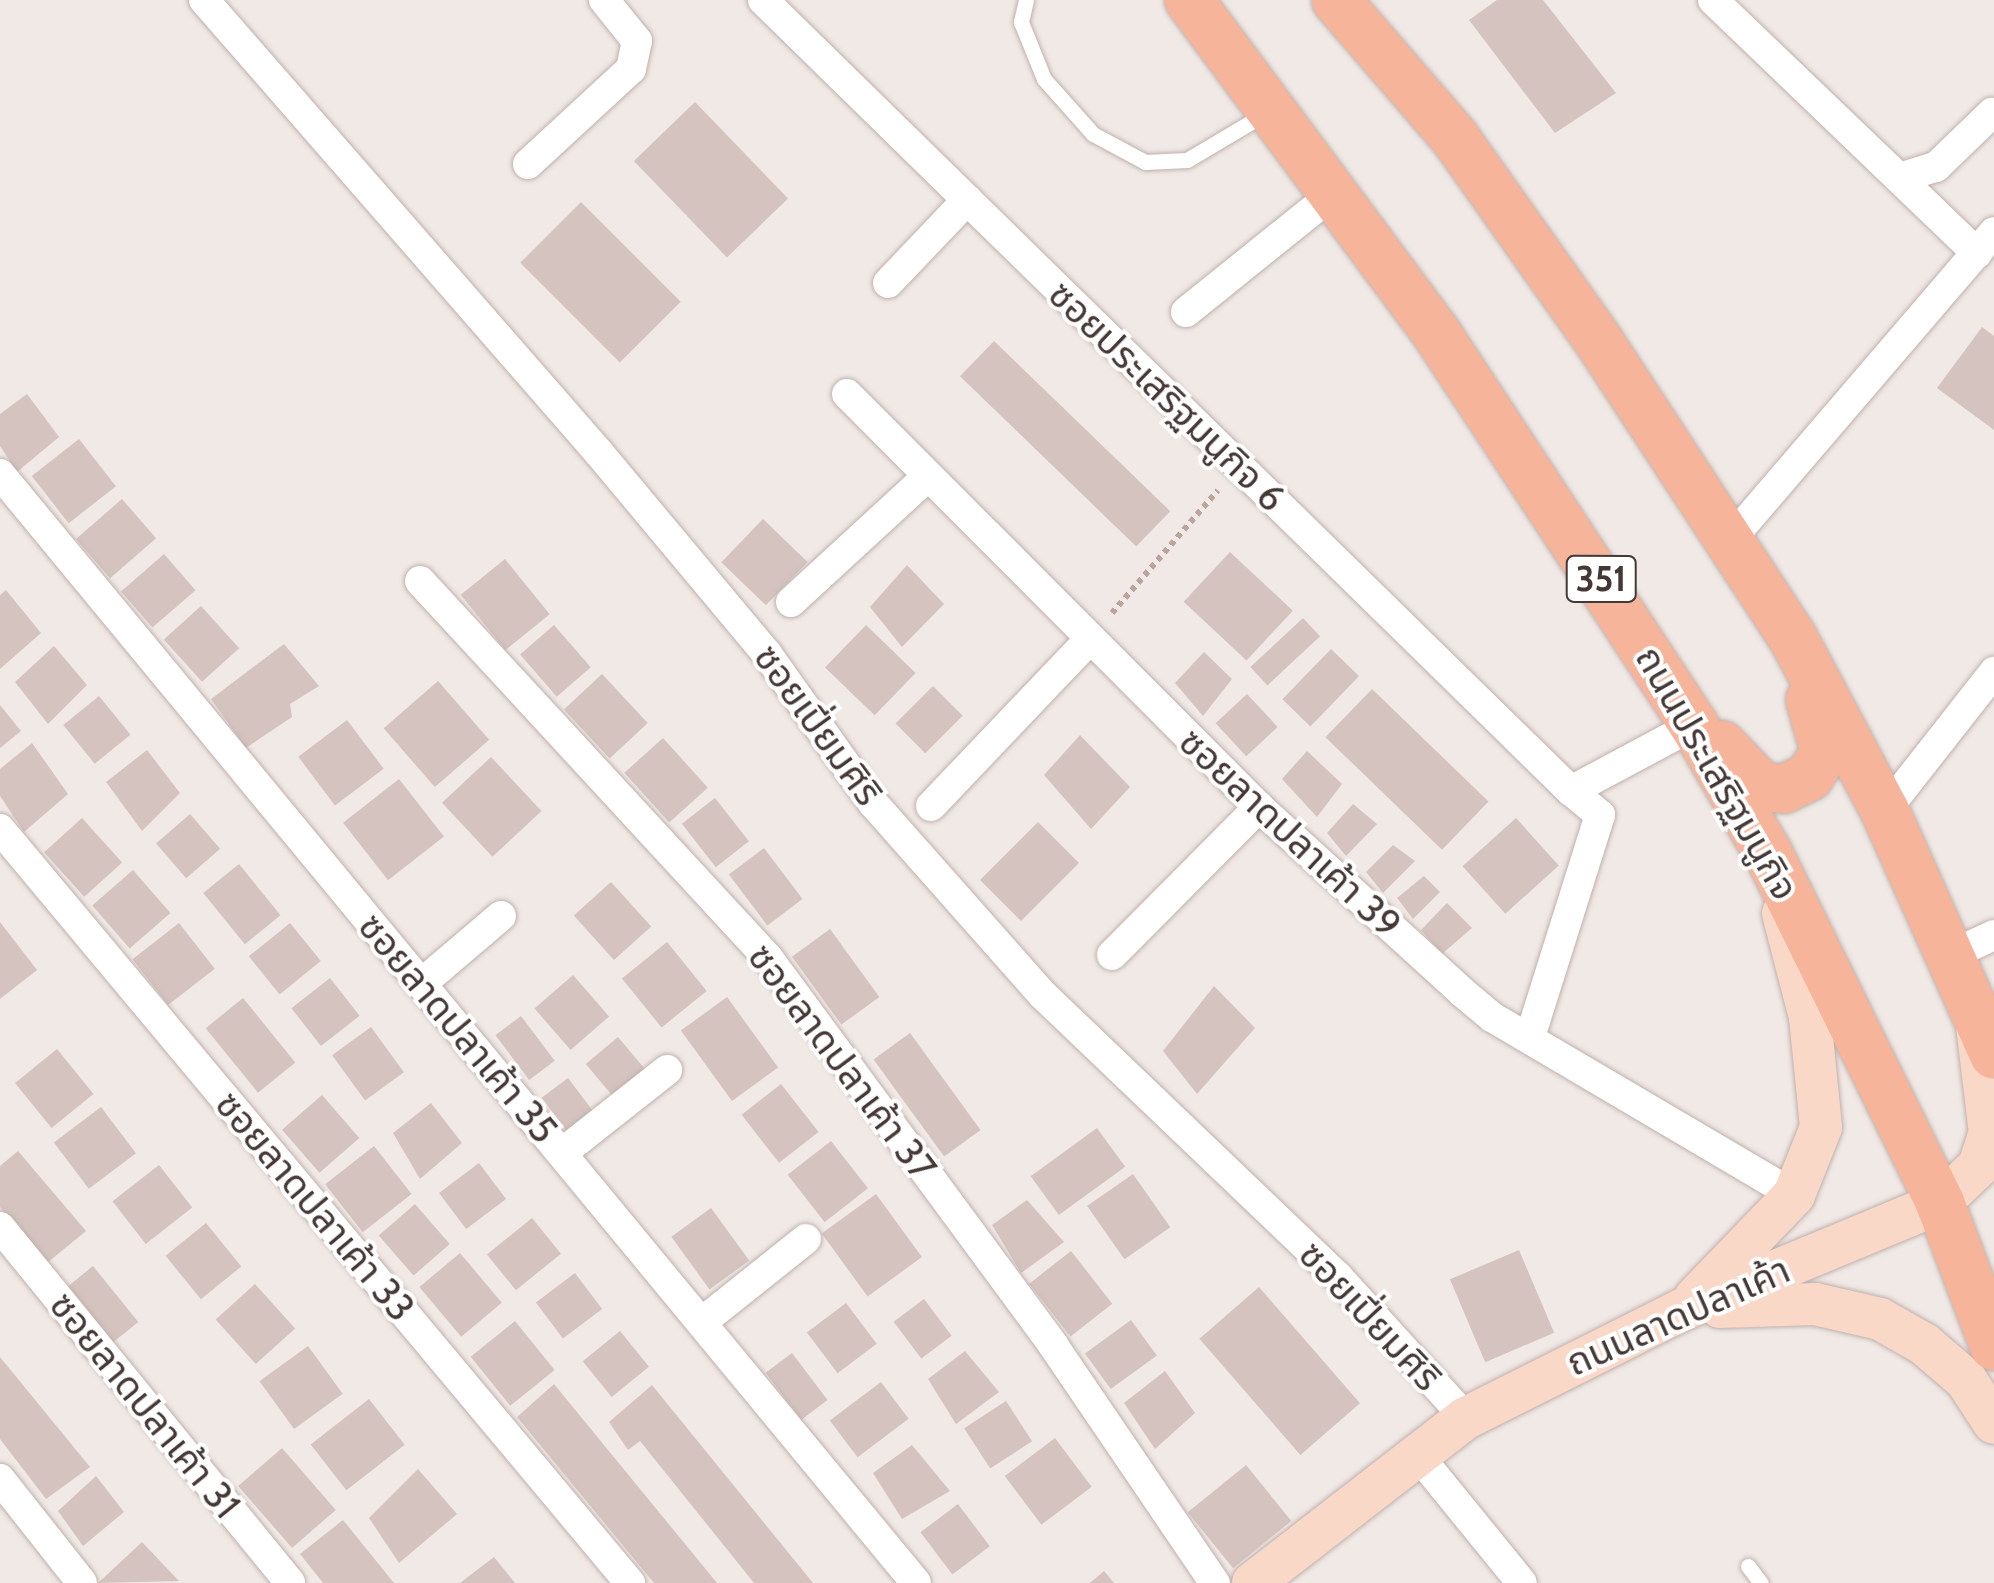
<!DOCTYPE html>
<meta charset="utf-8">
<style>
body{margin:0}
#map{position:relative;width:1994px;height:1583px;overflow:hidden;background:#f1e9e6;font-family:Cabin,"Noto Sans Thai",sans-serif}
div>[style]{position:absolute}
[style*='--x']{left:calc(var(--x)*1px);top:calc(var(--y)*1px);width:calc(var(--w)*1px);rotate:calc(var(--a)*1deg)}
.building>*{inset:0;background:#d5c3bf;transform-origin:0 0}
.path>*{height:6px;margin-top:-3px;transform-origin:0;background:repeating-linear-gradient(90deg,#bda39c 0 5px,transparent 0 10px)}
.roads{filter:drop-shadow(0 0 2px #bfb1ac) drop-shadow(0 0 2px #bfb1ac)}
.lane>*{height:15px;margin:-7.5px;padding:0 7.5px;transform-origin:7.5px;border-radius:7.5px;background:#fff}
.street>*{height:30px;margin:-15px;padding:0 15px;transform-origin:15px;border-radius:15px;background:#fff}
.secondary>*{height:42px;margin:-21px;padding:0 21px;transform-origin:21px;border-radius:21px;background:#fad8c8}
.primary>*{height:48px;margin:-24px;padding:0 24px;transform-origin:24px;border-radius:24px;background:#f6b59b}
span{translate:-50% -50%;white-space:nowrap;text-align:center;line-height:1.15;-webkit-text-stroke:8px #fff;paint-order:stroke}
.shield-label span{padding:2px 8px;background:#fff;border:2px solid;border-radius:8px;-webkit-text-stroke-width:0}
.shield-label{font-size:35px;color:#443836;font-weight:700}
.street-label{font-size:38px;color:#443836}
</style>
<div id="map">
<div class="building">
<div style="clip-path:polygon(1497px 0,1543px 0,1616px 93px,1555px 133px,1469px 20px)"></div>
<div style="left:695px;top:102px;width:134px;height:85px;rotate:46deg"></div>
<div style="left:581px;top:202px;width:141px;height:86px;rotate:45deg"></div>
<div style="clip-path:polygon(1982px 327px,1994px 336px,1994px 430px,1937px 388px)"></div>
<div style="left:994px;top:341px;width:245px;height:49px;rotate:44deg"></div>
<div style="clip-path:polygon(27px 394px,59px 437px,17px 472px,0 446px,0 414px)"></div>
<div style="left:79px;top:439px;width:60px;height:60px;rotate:52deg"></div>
<div style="left:122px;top:499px;width:52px;height:61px;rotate:49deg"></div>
<div style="left:763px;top:519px;width:62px;height:60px;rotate:44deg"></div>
<div style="left:1230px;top:552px;width:86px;height:68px;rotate:43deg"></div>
<div style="left:164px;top:554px;width:48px;height:57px;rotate:49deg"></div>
<div style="left:505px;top:559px;width:71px;height:57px;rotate:51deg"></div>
<div style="clip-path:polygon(907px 565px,944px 604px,902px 647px,870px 607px)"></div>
<div style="clip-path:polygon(6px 590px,41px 633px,0 669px,0 595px)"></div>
<div style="left:201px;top:606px;width:57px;height:50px;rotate:48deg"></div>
<div style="left:1303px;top:618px;width:25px;height:72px;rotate:47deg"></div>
<div style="left:554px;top:625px;width:56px;height:45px;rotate:49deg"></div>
<div style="left:866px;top:625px;width:69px;height:59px;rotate:44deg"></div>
<div style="clip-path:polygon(284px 644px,319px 686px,290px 704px,292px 717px,246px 748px,211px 699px)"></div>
<div style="clip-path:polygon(54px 646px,87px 685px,48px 724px,15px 682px)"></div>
<div style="left:1331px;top:649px;width:39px;height:70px;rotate:44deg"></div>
<div style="clip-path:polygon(1204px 652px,1232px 679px,1203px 716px,1175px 683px)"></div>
<div style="left:602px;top:674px;width:67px;height:52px;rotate:47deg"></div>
<div style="left:438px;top:681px;width:78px;height:72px;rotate:49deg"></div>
<div style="left:933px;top:686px;width:42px;height:53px;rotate:45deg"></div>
<div style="left:1372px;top:689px;width:162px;height:67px;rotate:44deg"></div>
<div style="left:1247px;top:694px;width:45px;height:43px;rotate:47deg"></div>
<div style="left:99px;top:696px;width:50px;height:46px;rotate:51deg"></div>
<div style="clip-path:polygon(0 705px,21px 731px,0 748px)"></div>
<div style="left:347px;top:720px;width:61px;height:61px;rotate:53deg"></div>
<div style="clip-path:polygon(1080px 735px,1130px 787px,1091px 829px,1044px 775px)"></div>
<div style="left:663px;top:738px;width:67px;height:52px;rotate:48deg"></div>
<div style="clip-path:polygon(32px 743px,68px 794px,24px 832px,0 796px,0 769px)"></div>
<div style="clip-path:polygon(147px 750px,180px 793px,142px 831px,106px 782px)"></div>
<div style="clip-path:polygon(1307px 751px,1342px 784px,1317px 817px,1282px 779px)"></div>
<div style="left:491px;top:757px;width:74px;height:67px;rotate:47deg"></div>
<div style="left:399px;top:779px;width:73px;height:71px;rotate:52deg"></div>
<div style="left:715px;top:798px;width:55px;height:42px;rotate:52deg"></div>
<div style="clip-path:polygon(1353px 804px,1377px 824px,1346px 856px,1327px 833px)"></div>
<div style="left:190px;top:814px;width:46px;height:45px;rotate:49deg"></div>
<div style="left:82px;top:818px;width:60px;height:51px;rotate:48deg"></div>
<div style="left:1516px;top:818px;width:64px;height:72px;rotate:48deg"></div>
<div style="left:1038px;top:822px;width:58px;height:82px;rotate:45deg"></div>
<div style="clip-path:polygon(1393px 845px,1415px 861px,1383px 893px,1366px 872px)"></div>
<div style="left:764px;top:848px;width:64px;height:44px;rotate:53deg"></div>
<div style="left:239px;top:864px;width:66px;height:46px;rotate:51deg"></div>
<div style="left:133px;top:870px;width:57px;height:54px;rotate:49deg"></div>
<div style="clip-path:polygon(1424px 876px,1440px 892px,1413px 919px,1397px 898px)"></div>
<div style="left:611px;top:882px;width:60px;height:50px;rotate:48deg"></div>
<div style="clip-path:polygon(1447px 903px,1472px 928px,1442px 954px,1421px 930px)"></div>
<div style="clip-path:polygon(0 922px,37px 970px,0 999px)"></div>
<div style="left:179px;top:923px;width:58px;height:59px;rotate:52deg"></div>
<div style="left:290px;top:923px;width:49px;height:53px;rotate:51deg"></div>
<div style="left:830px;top:929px;width:84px;height:47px;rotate:54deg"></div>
<div style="left:667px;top:942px;width:63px;height:58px;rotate:51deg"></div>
<div style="left:573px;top:975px;width:55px;height:51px;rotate:49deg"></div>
<div style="left:330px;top:978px;width:48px;height:49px;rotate:52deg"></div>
<div style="clip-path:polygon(1214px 986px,1255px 1028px,1197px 1094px,1163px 1051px)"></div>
<div style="left:727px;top:997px;width:87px;height:57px;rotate:54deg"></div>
<div style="left:243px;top:998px;width:83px;height:48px;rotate:51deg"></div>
<div style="left:521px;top:1016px;width:56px;height:32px;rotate:53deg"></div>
<div style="left:371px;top:1027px;width:56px;height:48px;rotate:54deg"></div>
<div style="left:910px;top:1033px;width:120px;height:45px;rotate:54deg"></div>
<div style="left:618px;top:1037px;width:47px;height:42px;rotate:50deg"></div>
<div style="left:57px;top:1049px;width:58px;height:54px;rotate:51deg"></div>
<div style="left:568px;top:1078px;width:41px;height:33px;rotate:53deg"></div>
<div style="left:781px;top:1084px;width:61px;height:50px;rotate:52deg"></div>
<div style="left:322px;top:1095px;width:57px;height:53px;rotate:49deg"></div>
<div style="clip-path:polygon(431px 1103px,462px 1143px,420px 1179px,393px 1133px)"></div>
<div style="left:101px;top:1107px;width:58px;height:59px;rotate:53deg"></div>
<div style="left:1097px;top:1128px;width:48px;height:82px;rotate:54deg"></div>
<div style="left:831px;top:1141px;width:60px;height:55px;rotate:52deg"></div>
<div style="left:374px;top:1146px;width:61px;height:62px;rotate:52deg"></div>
<div style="clip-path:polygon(18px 1151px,86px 1231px,47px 1263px,0 1207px,0 1166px)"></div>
<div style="left:479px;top:1163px;width:45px;height:50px;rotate:53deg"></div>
<div style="left:159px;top:1165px;width:54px;height:59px;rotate:52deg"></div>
<div style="left:1133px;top:1174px;width:65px;height:56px;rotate:55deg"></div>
<div style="left:876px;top:1194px;width:78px;height:67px;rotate:54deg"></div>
<div style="clip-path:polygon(1027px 1200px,1064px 1242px,1021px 1273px,992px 1225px)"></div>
<div style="left:415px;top:1204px;width:53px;height:48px;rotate:49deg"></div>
<div style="left:711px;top:1208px;width:65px;height:49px;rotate:54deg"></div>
<div style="left:532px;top:1218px;width:46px;height:58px;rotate:51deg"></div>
<div style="left:206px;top:1223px;width:56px;height:52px;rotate:51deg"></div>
<div style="left:1519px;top:1250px;width:90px;height:75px;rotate:67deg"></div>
<div style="left:1071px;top:1251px;width:67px;height:53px;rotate:52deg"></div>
<div style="left:460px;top:1253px;width:65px;height:53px;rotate:50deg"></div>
<div style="left:93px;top:1266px;width:72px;height:32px;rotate:51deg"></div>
<div style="left:575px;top:1273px;width:45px;height:49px;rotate:53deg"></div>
<div style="left:255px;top:1284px;width:60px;height:53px;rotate:48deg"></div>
<div style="left:1259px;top:1287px;width:154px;height:79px;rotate:49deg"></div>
<div style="left:924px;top:1299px;width:46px;height:38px;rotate:53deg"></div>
<div style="left:846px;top:1303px;width:51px;height:49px;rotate:53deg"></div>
<div style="left:1131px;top:1320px;width:44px;height:57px;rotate:54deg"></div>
<div style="left:515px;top:1321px;width:63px;height:57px;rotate:51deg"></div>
<div style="left:620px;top:1331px;width:46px;height:48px;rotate:51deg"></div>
<div style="left:308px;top:1346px;width:59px;height:60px;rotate:54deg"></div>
<div style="clip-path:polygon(965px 1351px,999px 1392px,956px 1424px,928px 1379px)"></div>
<div style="left:792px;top:1353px;width:59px;height:33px;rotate:53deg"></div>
<div style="clip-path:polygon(0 1357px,90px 1467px,46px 1499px,0 1439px)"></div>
<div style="clip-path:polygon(1165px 1371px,1195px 1413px,1155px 1449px,1124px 1403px)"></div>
<div style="left:881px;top:1382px;width:46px;height:64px;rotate:53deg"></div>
<div style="clip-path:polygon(554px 1384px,717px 1583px,654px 1583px,517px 1417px)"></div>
<div style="clip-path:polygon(652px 1385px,813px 1583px,754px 1583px,640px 1441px,628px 1450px,609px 1422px)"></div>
<div style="left:369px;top:1399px;width:58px;height:74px;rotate:52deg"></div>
<div style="left:1006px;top:1401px;width:48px;height:50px;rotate:57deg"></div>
<div style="left:1055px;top:1438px;width:61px;height:63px;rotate:53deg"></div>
<div style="clip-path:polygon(912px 1445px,950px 1491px,902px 1519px,873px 1473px)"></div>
<div style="left:282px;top:1448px;width:82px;height:58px;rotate:49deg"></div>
<div style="left:1246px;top:1465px;width:72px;height:75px;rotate:51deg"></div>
<div style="clip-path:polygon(418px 1469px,457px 1514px,399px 1563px,369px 1518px)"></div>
<div style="clip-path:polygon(96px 1476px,124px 1512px,83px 1546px,58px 1511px)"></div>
<div style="left:958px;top:1504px;width:53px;height:47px;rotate:53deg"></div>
<div style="clip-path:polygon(343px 1520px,394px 1583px,323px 1583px,300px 1554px)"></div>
<div style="clip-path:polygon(142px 1542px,179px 1581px,98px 1583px)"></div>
<div style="clip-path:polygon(494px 1557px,515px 1583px,460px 1583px)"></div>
<div style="clip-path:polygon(1104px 1571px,1114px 1583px,1090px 1583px)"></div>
</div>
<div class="path">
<div style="--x:1112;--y:613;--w:162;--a:-49.2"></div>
</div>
<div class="roads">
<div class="lane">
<div style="--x:1026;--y:0;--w:23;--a:103"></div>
<div style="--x:1021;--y:22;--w:61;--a:68"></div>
<div style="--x:1044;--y:79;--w:74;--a:48.3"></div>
<div style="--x:1093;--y:134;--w:59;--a:28.3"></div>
<div style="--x:1145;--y:162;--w:42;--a:-2.7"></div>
<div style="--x:1187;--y:160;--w:92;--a:-30.7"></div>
<div style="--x:1748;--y:1566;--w:21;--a:53"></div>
</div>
<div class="street">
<div style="--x:204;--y:0;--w:601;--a:48.91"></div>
<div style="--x:599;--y:453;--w:262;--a:50.1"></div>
<div style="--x:767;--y:654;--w:183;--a:54.6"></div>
<div style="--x:873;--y:803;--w:256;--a:48.5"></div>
<div style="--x:1043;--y:995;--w:408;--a:43.7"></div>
<div style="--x:1338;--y:1277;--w:190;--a:47.8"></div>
<div style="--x:763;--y:0;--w:1131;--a:44.39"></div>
<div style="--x:1571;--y:791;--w:140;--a:-28.2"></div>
<div style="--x:1713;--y:0;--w:366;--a:43.8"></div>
<div style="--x:528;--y:164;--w:140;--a:-42.7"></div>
<div style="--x:631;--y:69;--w:29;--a:-78"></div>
<div style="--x:637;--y:41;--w:53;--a:-128.8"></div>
<div style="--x:1899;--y:178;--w:39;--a:-17"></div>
<div style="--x:1936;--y:167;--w:78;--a:-44"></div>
<div style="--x:888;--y:283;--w:115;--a:-46.4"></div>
<div style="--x:1186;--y:312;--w:191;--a:-38.8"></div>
<div style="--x:847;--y:394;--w:583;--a:45.07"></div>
<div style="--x:1259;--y:807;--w:275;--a:42.3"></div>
<div style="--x:1462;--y:992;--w:39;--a:40"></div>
<div style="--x:1492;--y:1017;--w:351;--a:30.5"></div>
<div style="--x:0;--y:474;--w:1438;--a:50.44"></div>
<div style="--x:1731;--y:539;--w:404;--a:-49.4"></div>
<div style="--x:420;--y:581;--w:513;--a:47.29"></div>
<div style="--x:768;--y:958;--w:481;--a:53.6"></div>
<div style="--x:1053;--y:1345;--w:288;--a:55.8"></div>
<div style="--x:791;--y:602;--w:185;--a:-42.6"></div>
<div style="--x:931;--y:806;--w:228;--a:-46.4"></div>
<div style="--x:1885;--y:811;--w:177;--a:-51.9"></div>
<div style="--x:0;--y:829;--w:983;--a:50.12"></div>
<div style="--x:1112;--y:955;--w:209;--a:-45.2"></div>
<div style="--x:1951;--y:955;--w:47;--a:-24.9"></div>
<div style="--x:421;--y:984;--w:105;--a:-40.4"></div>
<div style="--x:1530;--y:1037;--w:233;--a:-72.5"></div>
<div style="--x:1600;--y:815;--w:38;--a:-140"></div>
<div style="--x:562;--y:1153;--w:134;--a:-38.3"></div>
<div style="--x:0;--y:1227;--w:459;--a:50.8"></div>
<div style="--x:702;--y:1322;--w:133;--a:-38.6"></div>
<div style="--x:1417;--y:1454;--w:166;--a:50.9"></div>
<div style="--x:0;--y:1479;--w:132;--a:51.7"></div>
</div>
<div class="secondary">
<div style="--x:1695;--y:1298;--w:143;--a:-46.1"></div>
<div style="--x:1794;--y:1195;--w:73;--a:-68.3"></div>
<div style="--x:1821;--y:1127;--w:111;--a:-95.7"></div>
<div style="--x:1810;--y:1017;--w:107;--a:-104.6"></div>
<div style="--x:1720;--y:1307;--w:95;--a:-1.8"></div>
<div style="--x:1815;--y:1304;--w:67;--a:13"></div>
<div style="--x:1880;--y:1319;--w:51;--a:29.6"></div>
<div style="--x:1924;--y:1344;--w:55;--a:40.6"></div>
<div style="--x:1966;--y:1380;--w:51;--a:56.9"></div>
<div style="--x:1253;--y:1583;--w:269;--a:-37.8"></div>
<div style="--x:1466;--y:1418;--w:244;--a:-26.6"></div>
<div style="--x:1684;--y:1309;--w:277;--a:-22.5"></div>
<div style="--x:1940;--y:1203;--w:54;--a:-43.5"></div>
<div style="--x:1979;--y:1166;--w:35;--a:-72"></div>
<div style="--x:1990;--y:1133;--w:116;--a:-96.9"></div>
</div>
<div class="primary">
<div style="--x:1189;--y:0;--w:412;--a:53.4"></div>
<div style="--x:1435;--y:331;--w:472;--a:56.7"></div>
<div style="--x:1694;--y:725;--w:148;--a:60"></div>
<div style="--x:1768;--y:853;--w:390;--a:63.8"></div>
<div style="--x:1940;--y:1203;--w:153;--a:69.3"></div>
<div style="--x:1336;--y:0;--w:182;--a:49.2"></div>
<div style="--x:1455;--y:138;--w:244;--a:54.7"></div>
<div style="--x:1596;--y:337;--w:360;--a:56.8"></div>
<div style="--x:1793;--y:638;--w:196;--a:62"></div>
<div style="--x:1885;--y:811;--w:267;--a:65.9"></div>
<div style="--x:1722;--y:745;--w:58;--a:46.4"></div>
<div style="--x:1762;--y:787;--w:22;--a:5"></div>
<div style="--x:1784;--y:789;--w:28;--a:-26"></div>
<div style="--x:1809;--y:777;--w:30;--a:-57"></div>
<div style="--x:1825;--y:752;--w:54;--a:-106.1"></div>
</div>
</div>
<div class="shield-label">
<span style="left:1601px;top:579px">351</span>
</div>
<div class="street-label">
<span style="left:1167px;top:396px;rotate:44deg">ซอยประเสริฐมนูกิจ 6</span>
<span style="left:818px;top:725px;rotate:54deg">ซอยเปี่ยมศิริ</span>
<span style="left:1717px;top:773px;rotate:60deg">ถนนประเสริฐมนูกิจ</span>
<span style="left:1290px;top:833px;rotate:43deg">ซอยลาดปลาเค้า 39</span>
<span style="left:458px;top:1028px;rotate:50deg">ซอยลาดปลาเค้า 35</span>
<span style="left:842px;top:1062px;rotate:53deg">ซอยลาดปลาเค้า 37</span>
<span style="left:315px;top:1206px;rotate:50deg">ซอยลาดปลาเค้า 33</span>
<span style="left:1370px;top:1316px;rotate:47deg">ซอยเปี่ยมศิริ</span>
<span style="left:1678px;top:1316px;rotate:-24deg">ถนนลาดปลาเค้า</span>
<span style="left:145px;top:1405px;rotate:51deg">ซอยลาดปลาเค้า 31</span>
</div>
</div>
